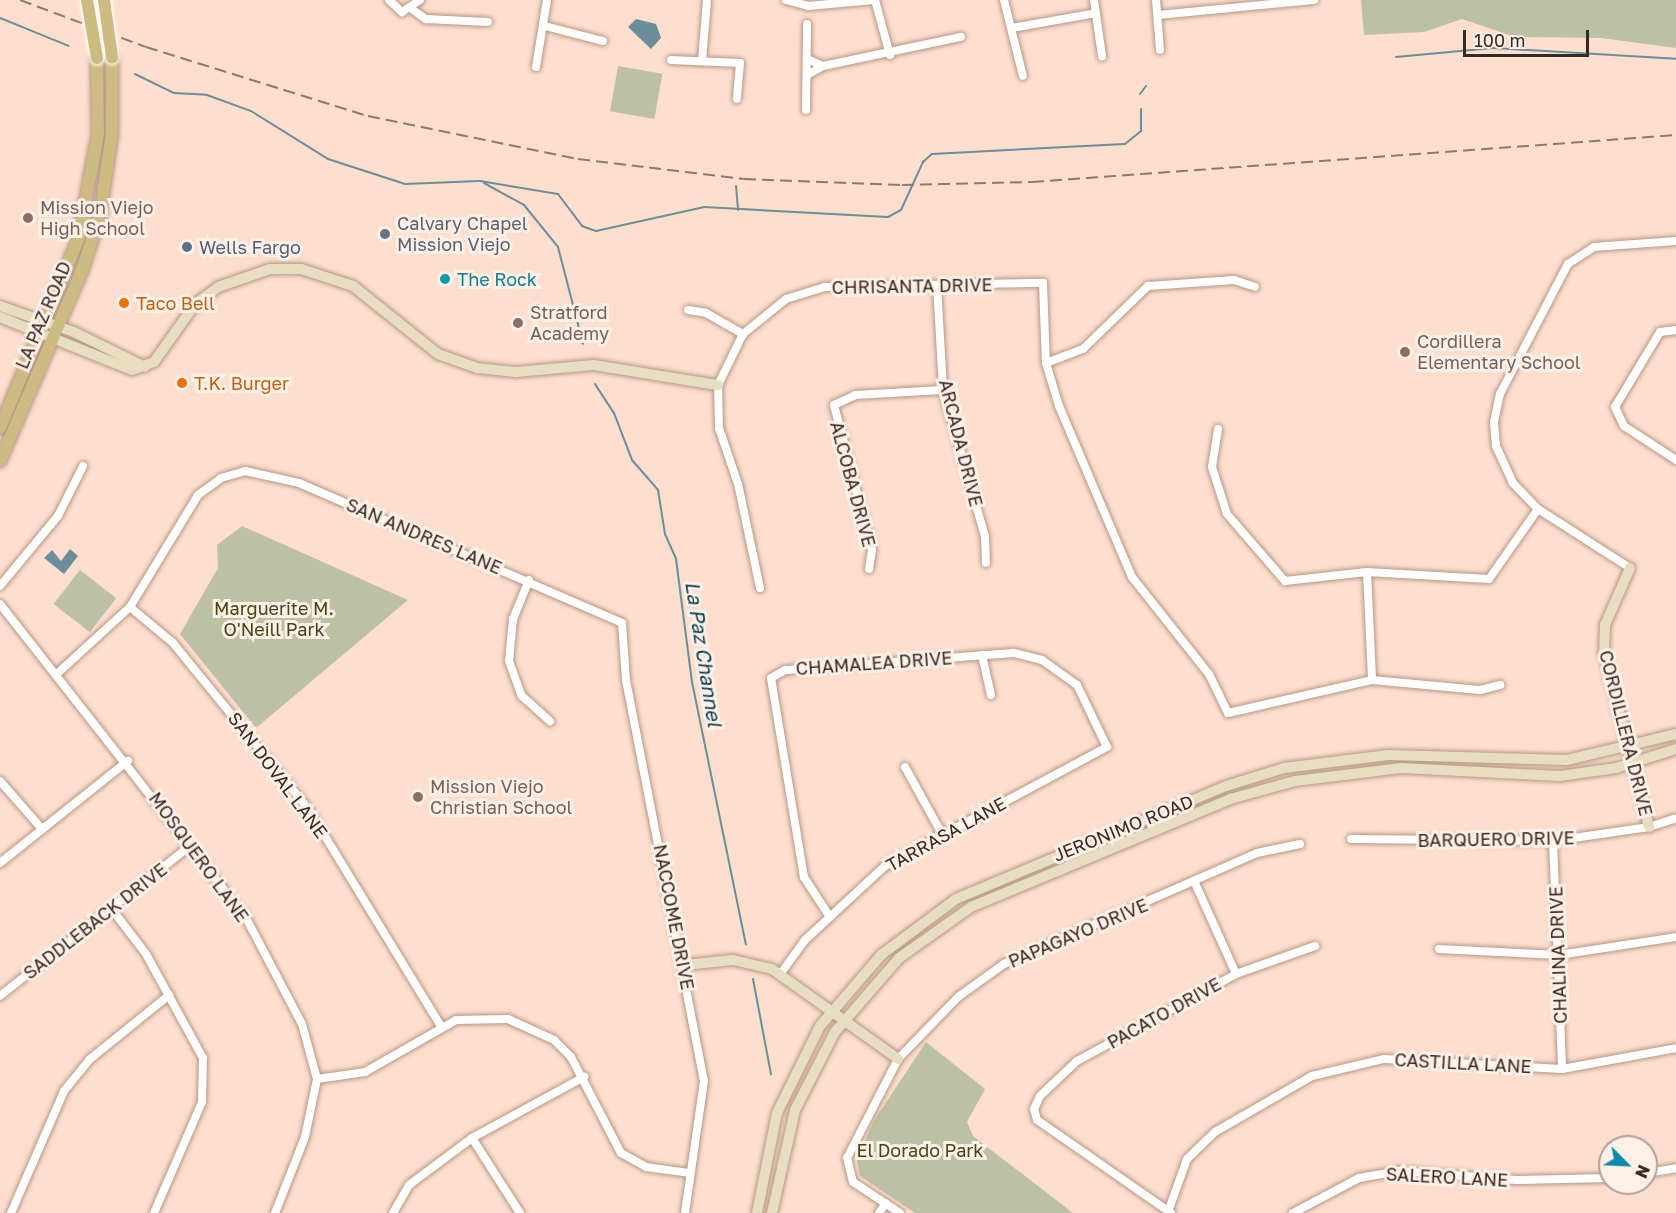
<!DOCTYPE html>
<style>
body{margin:0}
#map{position:relative;width:1676px;height:1213px;overflow:hidden;background:#fedecd;font-family:"Golos Text",sans-serif}
div>[style]{position:absolute}
[style*='--x']{left:calc(var(--x)*1px);top:calc(var(--y)*1px);width:calc(var(--w)*1px);rotate:calc(var(--a)*1deg)}
.green>*{inset:0;background:#bdc1a3;transform-origin:0 0}
.water>*{inset:0;background:#6c8d9c}
.stream>*{height:2px;margin:-1px;padding:0 1px;transform-origin:1px;border-radius:1px;background:#6c8d9c}
.roads{filter:drop-shadow(0 0 2px #b59787) drop-shadow(0 0 2px #b59787)}
.street>*{height:8px;margin:-4px;padding:0 4px;transform-origin:4px;border-radius:4px;background:#fff}
.secondary>*{height:10px;margin:-5px;padding:0 5px;transform-origin:5px;border-radius:5px;background:#e7ddc1}
.primary>*{height:12px;margin:-6px;padding:0 6px;transform-origin:6px;border-radius:6px;background:#cebb83}
.rail>*{height:2px;margin-top:-1px;transform-origin:0;background:repeating-linear-gradient(90deg,#8e796e 0 12px,transparent 0 18px)}
.bridges{filter:drop-shadow(0 0 2px #fff) drop-shadow(0 0 2px #fff)}
.primary-bridge>*{height:12px;margin:-6px;padding:0 6px;transform-origin:6px;border-radius:6px;background:#cebb83}
.dots>*{width:16px;height:16px;translate:-50% -50%;box-sizing:border-box;border:3px solid #fdf0e9;border-radius:50%}
span{translate:-50% -50%;white-space:nowrap;text-align:center;line-height:1.15;-webkit-text-stroke:6px #fdf0e9;paint-order:stroke}
.education-label{font-size:18px;color:#785e54}
.left{translate:0 -50%;text-align:left}
.worship-label{font-size:18px;color:#5b616d}
.service-label{font-size:18px;color:#4e5e75}
.culture-label{font-size:18px;color:#0d838f}
.street-label{font-size:18px;color:#362a23}
.food-label{font-size:18px;color:#c56008}
.park-label{font-size:18px;color:#424611}
.water-label{font-size:20px;color:#0c3d4f;font-style:italic}
.north{position:absolute;left:1598px;top:1135px;width:60px;height:60px;box-sizing:border-box;background:#fdf0e9;border:2px solid #ada19a;border-radius:50%;rotate:114deg;font-size:16px;font-weight:700;line-height:24px;text-align:center;color:#362a23}
.north::after{content:'';display:block;margin:auto;width:21px;height:27px;background:#0e8aac;clip-path:polygon(50% 0,100% 100%,50% 72%,0 100%)}
.scale{position:absolute;left:1463px;top:30px;width:126px;height:27px;box-sizing:border-box;border:3px solid #362a23;border-top:0;padding-left:8px;font-size:18px;line-height:21px;white-space:nowrap;color:#362a23;-webkit-text-stroke:4px #fdf0e9;paint-order:stroke}
</style>
<div id="map">
<div class="green">
<div style="clip-path:polygon(1361px 0,1676px 0,1676px 48px,1601px 38px,1515px 37px,1462px 19px,1424px 32px,1364px 35px)"></div>
<div style="left:618px;top:66px;width:45px;height:46px;rotate:10deg"></div>
<div style="clip-path:polygon(242px 526px,408px 600px,256px 728px,180px 634px,218px 568px,217px 545px)"></div>
<div style="left:80px;top:570px;width:46px;height:43px;rotate:38deg"></div>
<div style="clip-path:polygon(926px 1042px,985px 1089px,967px 1122px,973px 1136px,1073px 1213px,915px 1213px,860px 1176px,857px 1161px,873px 1122px)"></div>
</div>
<div class="water">
<div style="clip-path:polygon(636px 19px,656px 24px,661px 38px,651px 49px,628px 27px)"></div>
<div style="clip-path:polygon(70px 549px,78px 556px,64px 574px,44px 558px,52px 550px,61px 561px)"></div>
</div>
<div class="stream">
<div style="--x:0;--y:18;--w:74;--a:22.1"></div>
<div style="--x:1396;--y:57;--w:97;--a:-5.3"></div>
<div style="--x:1493;--y:48;--w:183;--a:3.4"></div>
<div style="--x:135;--y:74;--w:43;--a:26"></div>
<div style="--x:174;--y:93;--w:33;--a:3"></div>
<div style="--x:207;--y:95;--w:47;--a:20"></div>
<div style="--x:251;--y:111;--w:91;--a:31.9"></div>
<div style="--x:328;--y:159;--w:81;--a:18"></div>
<div style="--x:405;--y:184;--w:74;--a:-2.3"></div>
<div style="--x:1140;--y:94;--w:10;--a:-53"></div>
<div style="--x:480;--y:181;--w:79;--a:9.5"></div>
<div style="--x:558;--y:194;--w:40;--a:53"></div>
<div style="--x:582;--y:226;--w:15;--a:20"></div>
<div style="--x:596;--y:231;--w:111;--a:-12.5"></div>
<div style="--x:704;--y:207;--w:184;--a:3.1"></div>
<div style="--x:888;--y:217;--w:15;--a:-28"></div>
<div style="--x:901;--y:210;--w:53;--a:-65.4"></div>
<div style="--x:923;--y:162;--w:12;--a:-42"></div>
<div style="--x:932;--y:154;--w:193;--a:-3"></div>
<div style="--x:1125;--y:144;--w:21;--a:-39"></div>
<div style="--x:1141;--y:131;--w:22;--a:-90"></div>
<div style="--x:484;--y:183;--w:46;--a:28.8"></div>
<div style="--x:524;--y:205;--w:54;--a:51"></div>
<div style="--x:558;--y:247;--w:100;--a:75.5"></div>
<div style="--x:736;--y:186;--w:24;--a:85"></div>
<div style="--x:595;--y:384;--w:35;--a:57"></div>
<div style="--x:614;--y:413;--w:50;--a:69"></div>
<div style="--x:632;--y:460;--w:40;--a:49"></div>
<div style="--x:658;--y:490;--w:45;--a:81"></div>
<div style="--x:665;--y:534;--w:27;--a:66"></div>
<div style="--x:676;--y:559;--w:124;--a:82.6"></div>
<div style="--x:692;--y:682;--w:268;--a:78.4"></div>
<div style="--x:753;--y:979;--w:97;--a:79.3"></div>
</div>
<div class="roads">
<div class="street">
<div style="--x:389;--y:0;--w:18;--a:43"></div>
<div style="--x:402;--y:12;--w:22;--a:-34"></div>
<div style="--x:786;--y:0;--w:23;--a:15"></div>
<div style="--x:808;--y:6;--w:66;--a:-5.2"></div>
<div style="--x:875;--y:0;--w:57;--a:74.7"></div>
<div style="--x:1004;--y:0;--w:78;--a:76"></div>
<div style="--x:1094;--y:0;--w:57;--a:81.9"></div>
<div style="--x:1156;--y:0;--w:50;--a:85.4"></div>
<div style="--x:413;--y:10;--w:16;--a:35"></div>
<div style="--x:426;--y:19;--w:62;--a:2.8"></div>
<div style="--x:1158;--y:15;--w:157;--a:-5.5"></div>
<div style="--x:545;--y:26;--w:60;--a:14.5"></div>
<div style="--x:1012;--y:28;--w:85;--a:-10.1"></div>
<div style="--x:807;--y:59;--w:17;--a:24"></div>
<div style="--x:671;--y:60;--w:69;--a:2.5"></div>
<div style="--x:740;--y:63;--w:36;--a:95"></div>
<div style="--x:702;--y:61;--w:61;--a:-85.3"></div>
<div style="--x:536;--y:67;--w:68;--a:-80.7"></div>
<div style="--x:807;--y:75;--w:18;--a:-29"></div>
<div style="--x:823;--y:66;--w:141;--a:-11.9"></div>
<div style="--x:806;--y:110;--w:86;--a:-89.3"></div>
<div style="--x:937;--y:285;--w:105;--a:86.7"></div>
<div style="--x:943;--y:390;--w:152;--a:74"></div>
<div style="--x:985;--y:536;--w:27;--a:88"></div>
<div style="--x:688;--y:310;--w:18;--a:9"></div>
<div style="--x:706;--y:313;--w:43;--a:29.6"></div>
<div style="--x:1676;--y:330;--w:16;--a:173"></div>
<div style="--x:1660;--y:332;--w:87;--a:121"></div>
<div style="--x:1615;--y:407;--w:21;--a:65"></div>
<div style="--x:1624;--y:426;--w:62;--a:33.2"></div>
<div style="--x:1046;--y:363;--w:40;--a:-21"></div>
<div style="--x:1083;--y:349;--w:91;--a:-44.1"></div>
<div style="--x:1148;--y:286;--w:86;--a:-4"></div>
<div style="--x:1234;--y:280;--w:22;--a:18"></div>
<div style="--x:1218;--y:429;--w:38;--a:99"></div>
<div style="--x:1212;--y:467;--w:49;--a:72.3"></div>
<div style="--x:1227;--y:514;--w:89;--a:49.1"></div>
<div style="--x:1285;--y:581;--w:82;--a:-6.3"></div>
<div style="--x:1367;--y:572;--w:122;--a:3.3"></div>
<div style="--x:1489;--y:579;--w:85;--a:-55"></div>
<div style="--x:1630;--y:568;--w:109;--a:-147.3"></div>
<div style="--x:1538;--y:509;--w:36;--a:-134"></div>
<div style="--x:1513;--y:483;--w:41;--a:-114.7"></div>
<div style="--x:1496;--y:446;--w:24;--a:-95"></div>
<div style="--x:1494;--y:422;--w:29;--a:-78"></div>
<div style="--x:1500;--y:394;--w:147;--a:-62.4"></div>
<div style="--x:1568;--y:264;--w:31;--a:-33"></div>
<div style="--x:1594;--y:247;--w:82;--a:-4.2"></div>
<div style="--x:869;--y:569;--w:19;--a:-81"></div>
<div style="--x:872;--y:550;--w:150;--a:-104.7"></div>
<div style="--x:834;--y:405;--w:23;--a:-25"></div>
<div style="--x:855;--y:395;--w:88;--a:-3.3"></div>
<div style="--x:1367;--y:572;--w:108;--a:87.3"></div>
<div style="--x:529;--y:580;--w:42;--a:112.3"></div>
<div style="--x:513;--y:619;--w:42;--a:95.4"></div>
<div style="--x:509;--y:661;--w:37;--a:70"></div>
<div style="--x:522;--y:696;--w:38;--a:42"></div>
<div style="--x:0;--y:586;--w:91;--a:-50.4"></div>
<div style="--x:58;--y:516;--w:56;--a:-63.4"></div>
<div style="--x:760;--y:588;--w:106;--a:-101.9"></div>
<div style="--x:738;--y:484;--w:59;--a:-108.7"></div>
<div style="--x:719;--y:428;--w:43;--a:-91.3"></div>
<div style="--x:718;--y:385;--w:57;--a:-63.9"></div>
<div style="--x:743;--y:334;--w:55;--a:-39.1"></div>
<div style="--x:786;--y:299;--w:41;--a:-17.1"></div>
<div style="--x:825;--y:287;--w:218;--a:-1.1"></div>
<div style="--x:1043;--y:283;--w:80;--a:87.9"></div>
<div style="--x:1046;--y:363;--w:45;--a:73.2"></div>
<div style="--x:1059;--y:406;--w:186;--a:66.9"></div>
<div style="--x:1132;--y:577;--w:124;--a:51.6"></div>
<div style="--x:1209;--y:674;--w:43;--a:64"></div>
<div style="--x:1228;--y:713;--w:148;--a:-12.9"></div>
<div style="--x:1372;--y:680;--w:108;--a:5.3"></div>
<div style="--x:1480;--y:690;--w:21;--a:-14"></div>
<div style="--x:0;--y:604;--w:397;--a:51.9"></div>
<div style="--x:245;--y:916;--w:122;--a:62.2"></div>
<div style="--x:302;--y:1024;--w:57;--a:74.7"></div>
<div style="--x:317;--y:1079;--w:59;--a:101.7"></div>
<div style="--x:305;--y:1137;--w:82;--a:111.5"></div>
<div style="--x:130;--y:607;--w:56;--a:39.9"></div>
<div style="--x:173;--y:643;--w:215;--a:50.8"></div>
<div style="--x:309;--y:810;--w:252;--a:58.6"></div>
<div style="--x:982;--y:655;--w:41;--a:77.3"></div>
<div style="--x:59;--y:672;--w:96;--a:-42.5"></div>
<div style="--x:130;--y:607;--w:131;--a:-58.7"></div>
<div style="--x:198;--y:495;--w:29;--a:-36"></div>
<div style="--x:221;--y:478;--w:25;--a:-16"></div>
<div style="--x:245;--y:471;--w:55;--a:12.5"></div>
<div style="--x:299;--y:483;--w:352;--a:23.4"></div>
<div style="--x:622;--y:623;--w:57;--a:86"></div>
<div style="--x:626;--y:680;--w:409;--a:79"></div>
<div style="--x:704;--y:1081;--w:133;--a:98.2"></div>
<div style="--x:905;--y:767;--w:77;--a:61.1"></div>
<div style="--x:0;--y:781;--w:64;--a:48.8"></div>
<div style="--x:1351;--y:839;--w:202;--a:0.6"></div>
<div style="--x:1553;--y:841;--w:97;--a:-8.3"></div>
<div style="--x:1649;--y:827;--w:28;--a:-18"></div>
<div style="--x:1553;--y:841;--w:228;--a:87.7"></div>
<div style="--x:0;--y:863;--w:164;--a:-38.6"></div>
<div style="--x:1195;--y:883;--w:100;--a:65.7"></div>
<div style="--x:111;--y:908;--w:58;--a:52.7"></div>
<div style="--x:146;--y:954;--w:119;--a:61.3"></div>
<div style="--x:203;--y:1058;--w:44;--a:91.3"></div>
<div style="--x:202;--y:1102;--w:121;--a:113.4"></div>
<div style="--x:1439;--y:949;--w:120;--a:2.9"></div>
<div style="--x:1559;--y:955;--w:118;--a:-8.7"></div>
<div style="--x:781;--y:973;--w:41;--a:-54"></div>
<div style="--x:805;--y:940;--w:109;--a:-42.8"></div>
<div style="--x:885;--y:866;--w:252;--a:-28.2"></div>
<div style="--x:1107;--y:747;--w:69;--a:-115.8"></div>
<div style="--x:1077;--y:685;--w:43;--a:-144.5"></div>
<div style="--x:1042;--y:660;--w:30;--a:-166"></div>
<div style="--x:1013;--y:653;--w:229;--a:175.7"></div>
<div style="--x:785;--y:670;--w:16;--a:150"></div>
<div style="--x:771;--y:678;--w:202;--a:80.6"></div>
<div style="--x:804;--y:877;--w:48;--a:57"></div>
<div style="--x:0;--y:996;--w:243;--a:-38.3"></div>
<div style="--x:317;--y:1079;--w:49;--a:-8.3"></div>
<div style="--x:365;--y:1072;--w:105;--a:-29.7"></div>
<div style="--x:456;--y:1020;--w:52;--a:-1.1"></div>
<div style="--x:508;--y:1019;--w:51;--a:24.5"></div>
<div style="--x:554;--y:1040;--w:24;--a:45"></div>
<div style="--x:571;--y:1057;--w:108;--a:62.5"></div>
<div style="--x:621;--y:1153;--w:29;--a:29"></div>
<div style="--x:646;--y:1167;--w:43;--a:7.9"></div>
<div style="--x:472;--y:1138;--w:89;--a:57.4"></div>
<div style="--x:1646;--y:1173;--w:30;--a:-9"></div>
<div style="--x:1168;--y:1212;--w:56;--a:-70.3"></div>
<div style="--x:1187;--y:1159;--w:39;--a:-44"></div>
<div style="--x:1215;--y:1132;--w:112;--a:-30"></div>
<div style="--x:1312;--y:1076;--w:74;--a:-13.3"></div>
<div style="--x:1384;--y:1059;--w:178;--a:3.2"></div>
<div style="--x:1562;--y:1069;--w:116;--a:-10.4"></div>
<div style="--x:11;--y:1213;--w:133;--a:-66.5"></div>
<div style="--x:64;--y:1091;--w:41;--a:-50.9"></div>
<div style="--x:90;--y:1059;--w:102;--a:-39"></div>
<div style="--x:393;--y:1213;--w:32;--a:-60"></div>
<div style="--x:409;--y:1185;--w:79;--a:-36.7"></div>
<div style="--x:472;--y:1138;--w:128;--a:-28.6"></div>
<div style="--x:879;--y:1213;--w:12;--a:-55"></div>
<div style="--x:900;--y:1213;--w:56;--a:-146.6"></div>
<div style="--x:853;--y:1182;--w:25;--a:-104"></div>
<div style="--x:847;--y:1158;--w:111;--a:-62.7"></div>
<div style="--x:898;--y:1059;--w:86;--a:-45.9"></div>
<div style="--x:958;--y:997;--w:57;--a:-35.7"></div>
<div style="--x:1004;--y:964;--w:276;--a:-23.7"></div>
<div style="--x:1257;--y:853;--w:44;--a:-11.8"></div>
<div style="--x:1171;--y:1213;--w:163;--a:-145.2"></div>
<div style="--x:1037;--y:1120;--w:11;--a:-105"></div>
<div style="--x:1034;--y:1109;--w:14;--a:-65"></div>
<div style="--x:1040;--y:1096;--w:51;--a:-43.4"></div>
<div style="--x:1077;--y:1061;--w:181;--a:-28.7"></div>
<div style="--x:1236;--y:974;--w:84;--a:-19.5"></div>
<div style="--x:1293;--y:1213;--w:75;--a:-27.9"></div>
<div style="--x:1359;--y:1178;--w:41;--a:-9.9"></div>
<div style="--x:1399;--y:1171;--w:118;--a:4.4"></div>
<div style="--x:1517;--y:1180;--w:93;--a:-1.2"></div>
</div>
<div class="secondary">
<div style="--x:0;--y:306;--w:78;--a:19.4"></div>
<div style="--x:74;--y:332;--w:79;--a:26.2"></div>
<div style="--x:0;--y:317;--w:142;--a:21.9"></div>
<div style="--x:132;--y:370;--w:23;--a:-20"></div>
<div style="--x:154;--y:362;--w:71;--a:-54.7"></div>
<div style="--x:195;--y:304;--w:29;--a:-36"></div>
<div style="--x:218;--y:287;--w:55;--a:-19.1"></div>
<div style="--x:270;--y:269;--w:31;--a:0"></div>
<div style="--x:301;--y:269;--w:55;--a:18.1"></div>
<div style="--x:353;--y:286;--w:109;--a:38.7"></div>
<div style="--x:438;--y:354;--w:41;--a:19.7"></div>
<div style="--x:477;--y:368;--w:39;--a:6"></div>
<div style="--x:516;--y:372;--w:78;--a:-5.1"></div>
<div style="--x:594;--y:365;--w:126;--a:9.2"></div>
<div style="--x:1630;--y:568;--w:62;--a:113.7"></div>
<div style="--x:1605;--y:625;--w:28;--a:92"></div>
<div style="--x:1604;--y:653;--w:180;--a:75.5"></div>
<div style="--x:685;--y:965;--w:48;--a:-5.9"></div>
<div style="--x:733;--y:960;--w:40;--a:13"></div>
<div style="--x:772;--y:969;--w:155;--a:35.5"></div>
<div style="--x:757;--y:1213;--w:102;--a:-78.7"></div>
<div style="--x:777;--y:1113;--w:97;--a:-63.7"></div>
<div style="--x:820;--y:1026;--w:94;--a:-49.3"></div>
<div style="--x:881;--y:955;--w:94;--a:-36.7"></div>
<div style="--x:956;--y:899;--w:293;--a:-22.7"></div>
<div style="--x:1226;--y:786;--w:61;--a:-17.2"></div>
<div style="--x:1284;--y:768;--w:105;--a:-7.1"></div>
<div style="--x:1388;--y:755;--w:179;--a:1.6"></div>
<div style="--x:1567;--y:760;--w:112;--a:-13.4"></div>
<div style="--x:772;--y:1213;--w:106;--a:-77.4"></div>
<div style="--x:795;--y:1110;--w:88;--a:-62.9"></div>
<div style="--x:835;--y:1032;--w:98;--a:-49.1"></div>
<div style="--x:899;--y:958;--w:88;--a:-35.3"></div>
<div style="--x:971;--y:907;--w:281;--a:-22.6"></div>
<div style="--x:1230;--y:799;--w:67;--a:-15.5"></div>
<div style="--x:1295;--y:781;--w:107;--a:-7"></div>
<div style="--x:1401;--y:768;--w:159;--a:2.9"></div>
<div style="--x:1560;--y:776;--w:57;--a:-8.1"></div>
<div style="--x:1616;--y:768;--w:63;--a:-17.6"></div>
</div>
<div class="primary">
<div style="--x:0;--y:428;--w:204;--a:-67.5"></div>
<div style="--x:78;--y:240;--w:108;--a:-79.3"></div>
<div style="--x:98;--y:134;--w:76;--a:-90.8"></div>
<div style="--x:0;--y:461;--w:210;--a:-66.7"></div>
<div style="--x:83;--y:268;--w:56;--a:-72.2"></div>
<div style="--x:100;--y:215;--w:83;--a:-81.7"></div>
<div style="--x:112;--y:133;--w:76;--a:-90"></div>
</div>
</div>
<div class="rail">
<div style="--x:20;--y:0;--w:134;--a:20.5"></div>
<div style="--x:146;--y:47;--w:232;--a:17.3"></div>
<div style="--x:368;--y:116;--w:214;--a:11.6"></div>
<div style="--x:578;--y:159;--w:167;--a:6.9"></div>
<div style="--x:744;--y:179;--w:158;--a:2.2"></div>
<div style="--x:902;--y:185;--w:130;--a:-1.3"></div>
<div style="--x:1032;--y:182;--w:646;--a:-4.17"></div>
</div>
<div class="bridges">
<div class="primary-bridge">
<div style="--x:87;--y:0;--w:59;--a:80.2"></div>
<div style="--x:104;--y:0;--w:58;--a:82"></div>
</div>
</div>
<div class="dots">
<div style="left:28px;top:218px;background:#8d6e63"></div>
<div style="left:385px;top:234px;background:#6b7280"></div>
<div style="left:187px;top:247px;background:#5c6f8a"></div>
<div style="left:445px;top:279px;background:#0f9aa8"></div>
<div style="left:124px;top:303px;background:#e8710a"></div>
<div style="left:518px;top:323px;background:#8d6e63"></div>
<div style="left:1405px;top:352px;background:#8d6e63"></div>
<div style="left:182px;top:383px;background:#e8710a"></div>
<div style="left:418px;top:797px;background:#8d6e63"></div>
</div>
<div class="education-label">
<span class="left" style="left:40px;top:218px">Mission Viejo<br>High School</span>
<span class="left" style="left:530px;top:323px">Stratford<br>Academy</span>
<span class="left" style="left:1417px;top:352px">Cordillera<br>Elementary School</span>
<span class="left" style="left:430px;top:797px">Mission Viejo<br>Christian School</span>
</div>
<div class="worship-label">
<span class="left" style="left:397px;top:234px">Calvary Chapel<br>Mission Viejo</span>
</div>
<div class="service-label">
<span class="left" style="left:199px;top:247px">Wells Fargo</span>
</div>
<div class="culture-label">
<span class="left" style="left:457px;top:279px">The Rock</span>
</div>
<div class="street-label">
<span style="left:912px;top:286px;rotate:-1deg">CHRISANTA DRIVE</span>
<span style="left:43px;top:315px;rotate:-67deg">LA PAZ ROAD</span>
<span style="left:961px;top:443px;rotate:76deg">ARCADA DRIVE</span>
<span style="left:853px;top:484px;rotate:75deg">ALCOBA DRIVE</span>
<span style="left:424px;top:536px;rotate:23deg">SAN ANDRES LANE</span>
<span style="left:874px;top:663px;rotate:-4deg">CHAMALEA DRIVE</span>
<span style="left:1626px;top:733px;rotate:76deg">CORDILLERA DRIVE</span>
<span style="left:278px;top:775px;rotate:53deg">SAN DOVAL LANE</span>
<span style="left:1123px;top:828px;rotate:-22deg">JERONIMO ROAD</span>
<span style="left:946px;top:834px;rotate:-29deg">TARRASA LANE</span>
<span style="left:1496px;top:839px;rotate:-1deg">BARQUERO DRIVE</span>
<span style="left:199px;top:857px;rotate:54deg">MOSQUERO LANE</span>
<span style="left:674px;top:917px;rotate:79deg">NACCOME DRIVE</span>
<span style="left:95px;top:921px;rotate:-38deg">SADDLEBACK DRIVE</span>
<span style="left:1078px;top:933px;rotate:-23deg">PAPAGAYO DRIVE</span>
<span style="left:1558px;top:955px;rotate:-92deg">CHALINA DRIVE</span>
<span style="left:1164px;top:1013px;rotate:-29deg">PACATO DRIVE</span>
<span style="left:1463px;top:1063px;rotate:3deg">CASTILLA LANE</span>
<span style="left:1447px;top:1177px;rotate:3deg">SALERO LANE</span>
</div>
<div class="food-label">
<span class="left" style="left:136px;top:303px">Taco Bell</span>
<span class="left" style="left:194px;top:383px">T.K. Burger</span>
</div>
<div class="park-label">
<span style="left:274px;top:619px">Marguerite M.<br>O'Neill Park</span>
<span style="left:920px;top:1150px">El Dorado Park</span>
</div>
<div class="water-label">
<span style="left:704px;top:654px;rotate:81deg">La Paz Channel</span>
</div>
<div class="north">N</div>
<div class="scale">100 m</div>
</div>
